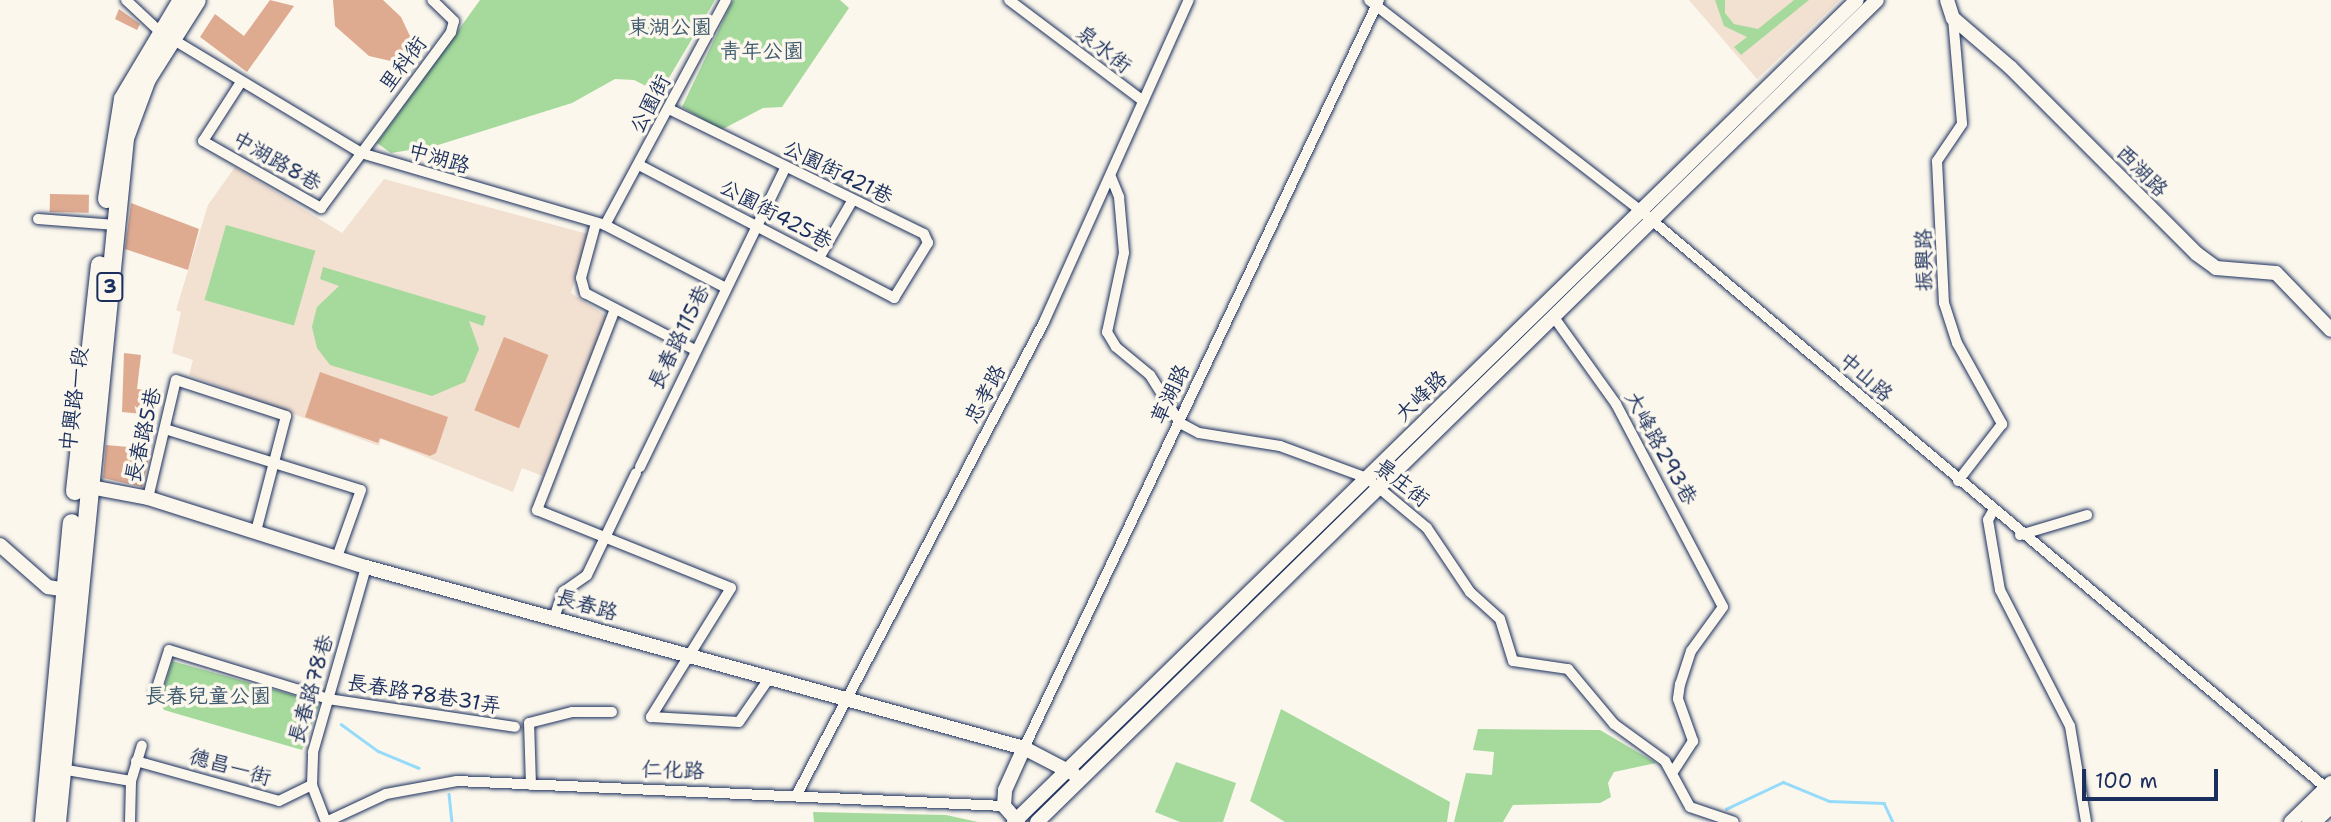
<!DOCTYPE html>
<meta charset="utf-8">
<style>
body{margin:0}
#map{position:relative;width:2331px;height:822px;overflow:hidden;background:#fbf7ec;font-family:"Shantell Sans","LXGW WenKai TC",sans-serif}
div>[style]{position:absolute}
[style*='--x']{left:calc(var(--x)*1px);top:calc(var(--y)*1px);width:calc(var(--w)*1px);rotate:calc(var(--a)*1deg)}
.built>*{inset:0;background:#f2e0d1}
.green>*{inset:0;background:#a6da9c;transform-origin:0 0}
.stream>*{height:2.5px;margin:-1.25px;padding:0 1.25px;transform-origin:1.25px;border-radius:1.25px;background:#97dbfa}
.building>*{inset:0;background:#deab91;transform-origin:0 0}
.roads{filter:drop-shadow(0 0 2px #1b2f5e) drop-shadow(0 0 2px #1b2f5e)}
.minor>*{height:10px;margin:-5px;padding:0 5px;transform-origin:5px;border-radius:5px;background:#fbf7ec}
.tertiary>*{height:14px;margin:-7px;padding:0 7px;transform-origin:7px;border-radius:7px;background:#fbf7ec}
.primary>*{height:18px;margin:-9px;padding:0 9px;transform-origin:9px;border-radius:9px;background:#fbf7ec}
.trunk>*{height:18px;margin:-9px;padding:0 9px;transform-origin:9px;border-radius:9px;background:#fbf7ec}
span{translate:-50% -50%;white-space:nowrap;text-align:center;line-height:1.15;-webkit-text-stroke:7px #fbf7ec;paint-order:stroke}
.shield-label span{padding:2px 5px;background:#fbf7ec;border:2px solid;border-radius:5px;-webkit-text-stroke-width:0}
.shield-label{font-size:19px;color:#1b2f5e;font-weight:700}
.park-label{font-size:21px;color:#3e5a6e}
.street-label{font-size:21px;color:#1b2f5e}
.scale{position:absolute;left:2082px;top:769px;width:136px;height:32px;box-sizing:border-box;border:4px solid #1b2f5e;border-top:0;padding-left:9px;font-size:21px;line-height:24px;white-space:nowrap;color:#1b2f5e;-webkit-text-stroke:5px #fbf7ec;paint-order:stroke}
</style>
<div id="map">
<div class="built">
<div style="clip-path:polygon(1689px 0,1840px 0,1757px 79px)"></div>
<div style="clip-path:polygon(235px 167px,342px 233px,384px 179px,588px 234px,571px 293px,608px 317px,543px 476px,522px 468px,513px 492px,381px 439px,379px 446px,189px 375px,193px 360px,172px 353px,181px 312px,176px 310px,208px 205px)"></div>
</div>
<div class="green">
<div style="clip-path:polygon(480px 0,715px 0,660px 93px,634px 80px,615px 79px,572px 103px,435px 146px,391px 153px,377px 143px)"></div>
<div style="clip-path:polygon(733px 0,840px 0,849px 8px,782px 107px,763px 108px,721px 130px,682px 107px)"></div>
<div style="clip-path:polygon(1715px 0,1725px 0,1725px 13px,1734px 24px,1758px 29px,1794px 0,1809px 0,1741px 55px,1734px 47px,1747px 37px,1724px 26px)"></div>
<div style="left:226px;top:225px;width:93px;height:78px;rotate:16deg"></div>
<div style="clip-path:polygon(323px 267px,486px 316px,483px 326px,469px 321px,479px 349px,465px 382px,432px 396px,330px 365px,317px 348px,312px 327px,317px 307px,339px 286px,320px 279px)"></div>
<div style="clip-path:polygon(172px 661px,311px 700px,319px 706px,302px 750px,164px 710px,160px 703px)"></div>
<div style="clip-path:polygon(1281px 709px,1450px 802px,1447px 822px,1285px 822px,1250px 801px)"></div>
<div style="clip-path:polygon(1478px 729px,1600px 730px,1656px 763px,1614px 772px,1608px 783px,1611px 797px,1600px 803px,1513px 805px,1503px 822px,1454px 822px,1466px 773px,1492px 775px,1494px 752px,1473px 750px)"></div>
<div style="clip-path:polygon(1176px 762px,1236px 783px,1223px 822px,1180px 822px,1155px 812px)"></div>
<div style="clip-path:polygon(813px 812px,946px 815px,978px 822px,814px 822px)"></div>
</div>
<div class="stream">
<div style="--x:341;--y:724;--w:46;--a:36.1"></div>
<div style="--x:378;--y:751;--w:44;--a:22.5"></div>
<div style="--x:449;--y:794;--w:28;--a:84"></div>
<div style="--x:1726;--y:809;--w:63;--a:-25.3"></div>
<div style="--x:1783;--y:782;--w:50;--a:22.4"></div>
<div style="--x:1829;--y:801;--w:55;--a:2.1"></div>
<div style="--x:1884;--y:803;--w:21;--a:65"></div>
</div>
<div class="building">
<div style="clip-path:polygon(270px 0,294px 6px,247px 72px,200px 37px,215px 14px,244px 36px)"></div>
<div style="clip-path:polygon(333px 0,383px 0,401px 17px,416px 49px,395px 62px,369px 56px,335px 26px)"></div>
<div style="clip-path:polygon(119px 9px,140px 24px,137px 30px,115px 19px)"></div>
<div style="left:50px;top:194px;width:39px;height:18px;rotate:1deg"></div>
<div style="clip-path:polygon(131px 203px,199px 229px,188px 270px,125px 249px)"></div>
<div style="left:504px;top:337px;width:48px;height:79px;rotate:22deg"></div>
<div style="clip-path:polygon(124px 353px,141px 355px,137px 389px,155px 391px,153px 415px,122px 412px)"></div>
<div style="clip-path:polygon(320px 372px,448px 417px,436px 453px,430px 456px,380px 438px,378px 443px,305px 417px)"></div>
<div style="clip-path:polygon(106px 445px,151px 449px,142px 487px,103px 478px)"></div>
</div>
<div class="roads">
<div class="minor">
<div style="--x:126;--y:0;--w:45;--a:43.2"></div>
<div style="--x:159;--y:31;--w:236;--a:31.1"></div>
<div style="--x:361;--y:153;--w:254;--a:16.4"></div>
<div style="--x:605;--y:225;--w:134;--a:27.5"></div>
<div style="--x:1009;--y:0;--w:168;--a:37"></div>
<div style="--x:1369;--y:0;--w:344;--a:37.8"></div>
<div style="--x:1641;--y:211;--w:902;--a:40.1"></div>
<div style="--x:1953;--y:18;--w:106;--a:85.1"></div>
<div style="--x:1962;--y:124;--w:45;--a:124"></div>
<div style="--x:1937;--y:161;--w:142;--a:87.2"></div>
<div style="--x:1944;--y:303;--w:42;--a:72"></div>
<div style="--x:1957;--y:343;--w:93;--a:60.9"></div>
<div style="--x:2002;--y:424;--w:72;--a:127.7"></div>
<div style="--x:241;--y:82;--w:70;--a:122.8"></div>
<div style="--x:203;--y:141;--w:136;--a:29.6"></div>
<div style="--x:321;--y:208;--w:219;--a:-53.5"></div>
<div style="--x:451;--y:32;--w:11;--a:-75"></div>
<div style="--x:454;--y:21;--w:30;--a:-136"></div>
<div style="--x:639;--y:165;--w:288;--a:27.5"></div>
<div style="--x:894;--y:298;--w:65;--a:-58.3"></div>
<div style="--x:928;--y:243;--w:10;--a:-114"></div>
<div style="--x:924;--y:234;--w:284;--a:-153.9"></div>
<div style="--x:1111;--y:177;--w:22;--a:68"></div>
<div style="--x:1119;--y:197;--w:56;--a:84.9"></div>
<div style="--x:1124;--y:253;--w:81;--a:102.1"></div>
<div style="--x:1107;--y:332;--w:17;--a:59"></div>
<div style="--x:1116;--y:347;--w:44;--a:39.5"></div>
<div style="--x:1150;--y:375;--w:57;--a:58"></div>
<div style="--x:1180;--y:423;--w:21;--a:28"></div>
<div style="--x:1199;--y:433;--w:82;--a:9.1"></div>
<div style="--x:1280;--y:446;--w:93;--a:20.2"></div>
<div style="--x:1367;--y:478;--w:78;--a:39.8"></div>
<div style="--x:1427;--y:528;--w:77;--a:56.1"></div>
<div style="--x:1470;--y:592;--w:40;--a:42"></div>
<div style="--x:1500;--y:619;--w:44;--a:72.8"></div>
<div style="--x:1513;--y:661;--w:56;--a:8.3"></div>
<div style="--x:1568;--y:669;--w:72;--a:50.1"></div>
<div style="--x:1614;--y:724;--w:63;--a:36"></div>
<div style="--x:1665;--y:761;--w:52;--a:61.5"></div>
<div style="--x:1690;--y:807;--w:46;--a:18.8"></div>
<div style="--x:38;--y:219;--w:78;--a:4.4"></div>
<div style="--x:596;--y:223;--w:57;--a:105.3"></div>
<div style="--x:581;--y:278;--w:16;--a:75"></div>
<div style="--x:585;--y:293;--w:122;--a:27.4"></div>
<div style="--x:605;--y:225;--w:255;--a:-61.7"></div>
<div style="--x:819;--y:258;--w:66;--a:-59.9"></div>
<div style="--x:615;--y:309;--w:216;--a:111.2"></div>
<div style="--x:537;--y:510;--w:209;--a:21.9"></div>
<div style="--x:731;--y:588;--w:152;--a:121.8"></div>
<div style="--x:651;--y:717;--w:88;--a:3.3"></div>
<div style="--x:739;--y:722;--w:55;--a:-55.4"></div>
<div style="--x:1553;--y:316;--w:108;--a:54.4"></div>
<div style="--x:1616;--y:404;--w:229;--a:62.2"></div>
<div style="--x:1723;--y:607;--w:54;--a:126"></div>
<div style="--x:1691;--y:651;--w:35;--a:108"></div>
<div style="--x:1680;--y:684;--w:15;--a:98"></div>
<div style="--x:1678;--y:699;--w:45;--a:70.3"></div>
<div style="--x:1693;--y:741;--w:37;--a:123"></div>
<div style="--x:165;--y:429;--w:205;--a:17.3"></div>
<div style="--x:361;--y:490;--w:71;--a:109.7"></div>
<div style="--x:640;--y:467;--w:331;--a:-64.1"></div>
<div style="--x:148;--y:498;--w:121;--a:-76.7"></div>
<div style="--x:176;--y:380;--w:116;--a:18.1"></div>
<div style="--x:286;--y:416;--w:119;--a:104.6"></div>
<div style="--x:1993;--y:511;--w:10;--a:119"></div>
<div style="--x:1988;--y:520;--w:71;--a:80.3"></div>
<div style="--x:2000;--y:590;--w:153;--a:62.8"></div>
<div style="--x:2070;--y:726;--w:97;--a:80.5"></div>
<div style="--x:2020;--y:535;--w:70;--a:-16.6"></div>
<div style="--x:554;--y:618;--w:28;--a:-71"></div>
<div style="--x:563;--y:592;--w:29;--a:-35"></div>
<div style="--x:587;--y:575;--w:113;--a:-64.3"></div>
<div style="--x:155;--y:694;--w:46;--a:-72.3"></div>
<div style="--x:169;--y:650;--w:166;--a:17.1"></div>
<div style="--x:328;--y:699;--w:189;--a:8.5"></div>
<div style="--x:1024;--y:748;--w:828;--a:-64.61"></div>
<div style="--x:136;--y:761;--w:148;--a:15.6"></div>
<div style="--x:279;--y:801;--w:37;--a:-26"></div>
<div style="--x:61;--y:769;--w:71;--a:9.7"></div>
<div style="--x:531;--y:785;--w:62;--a:-91.8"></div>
<div style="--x:529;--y:723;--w:44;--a:-14.3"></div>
<div style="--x:572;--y:712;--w:40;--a:0"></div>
<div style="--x:796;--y:796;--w:535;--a:-62.38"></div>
<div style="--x:1044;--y:322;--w:353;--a:-65.8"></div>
<div style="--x:130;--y:822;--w:41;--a:-88.6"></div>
<div style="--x:131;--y:781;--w:37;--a:-73"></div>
<div style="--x:326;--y:822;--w:66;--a:-25"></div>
<div style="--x:386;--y:794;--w:72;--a:-10.4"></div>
<div style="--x:457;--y:781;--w:548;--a:2.62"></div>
<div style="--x:326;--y:822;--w:40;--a:-111"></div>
<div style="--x:312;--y:785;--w:33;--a:-88"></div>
<div style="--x:313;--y:752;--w:192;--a:-74"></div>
</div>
<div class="tertiary">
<div style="--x:1947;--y:0;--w:19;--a:72"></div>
<div style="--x:1953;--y:18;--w:75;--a:40.7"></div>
<div style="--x:2010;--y:67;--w:264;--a:45"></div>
<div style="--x:2197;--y:254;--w:24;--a:36"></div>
<div style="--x:2216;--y:268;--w:60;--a:4.8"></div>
<div style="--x:2276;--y:273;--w:79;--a:46"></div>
<div style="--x:80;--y:485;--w:69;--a:10.8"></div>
<div style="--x:148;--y:498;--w:229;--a:17.6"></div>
<div style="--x:366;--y:567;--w:682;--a:15.38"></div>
<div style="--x:1024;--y:748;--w:56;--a:27.5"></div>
<div style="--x:0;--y:545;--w:64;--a:41.2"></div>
<div style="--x:48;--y:587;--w:26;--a:9"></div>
<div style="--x:1014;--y:822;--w:1177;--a:-44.28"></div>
<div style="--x:1018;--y:822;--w:21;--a:-131"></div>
<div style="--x:1004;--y:806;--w:16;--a:-86"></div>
<div style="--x:1005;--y:790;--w:46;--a:-65.7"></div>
<div style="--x:1037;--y:822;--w:1175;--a:-44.38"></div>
<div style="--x:2291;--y:822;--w:56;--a:-44.3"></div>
</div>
<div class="primary">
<div style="--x:107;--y:199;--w:101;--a:-80.9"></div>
<div style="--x:123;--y:99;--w:115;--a:-59.2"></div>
<div style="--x:75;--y:491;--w:227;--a:-83.7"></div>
<div style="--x:44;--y:822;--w:300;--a:-84.7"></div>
<div style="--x:57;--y:822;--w:687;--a:-84.32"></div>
<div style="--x:125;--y:138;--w:63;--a:-69.6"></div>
<div style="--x:147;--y:79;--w:93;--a:-57.7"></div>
</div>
<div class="trunk">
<div style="--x:2311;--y:822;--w:27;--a:-42"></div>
</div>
</div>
<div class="shield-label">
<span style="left:110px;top:287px">3</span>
</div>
<div class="park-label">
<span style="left:670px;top:27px">東湖公園</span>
<span style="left:762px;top:51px">青年公園</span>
<span style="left:208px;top:696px">長春兒童公園</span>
</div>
<div class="street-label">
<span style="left:1104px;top:49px;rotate:38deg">泉水街</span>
<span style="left:403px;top:64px;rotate:-53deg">里科街</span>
<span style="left:650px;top:104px;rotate:-62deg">公園街</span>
<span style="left:439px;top:158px;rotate:16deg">中湖路</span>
<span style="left:277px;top:161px;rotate:30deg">中湖路8巷</span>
<span style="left:2142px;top:171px;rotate:45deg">西湖路</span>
<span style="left:838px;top:172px;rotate:26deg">公園街421巷</span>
<span style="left:776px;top:214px;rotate:28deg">公園街425巷</span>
<span style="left:1924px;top:260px;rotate:-91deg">振興路</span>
<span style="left:679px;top:337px;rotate:-64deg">長春路115巷</span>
<span style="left:1866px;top:377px;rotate:41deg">中山路</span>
<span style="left:985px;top:394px;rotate:-62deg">忠孝路</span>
<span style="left:1170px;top:394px;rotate:-65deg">草湖路</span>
<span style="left:1421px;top:396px;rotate:-44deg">大峰路</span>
<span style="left:74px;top:399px;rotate:-83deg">中興路一段</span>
<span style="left:143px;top:435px;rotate:-77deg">長春路5巷</span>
<span style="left:1661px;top:448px;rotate:61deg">大峰路293巷</span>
<span style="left:1402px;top:483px;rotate:38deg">景庄街</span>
<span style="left:587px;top:605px;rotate:16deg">長春路</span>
<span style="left:311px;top:689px;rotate:-74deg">長春路78巷</span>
<span style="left:424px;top:694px;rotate:9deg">長春路78巷31弄</span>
<span style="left:230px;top:767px;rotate:16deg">德昌一街</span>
<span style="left:673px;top:770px;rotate:2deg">仁化路</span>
</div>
<div class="scale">100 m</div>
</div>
